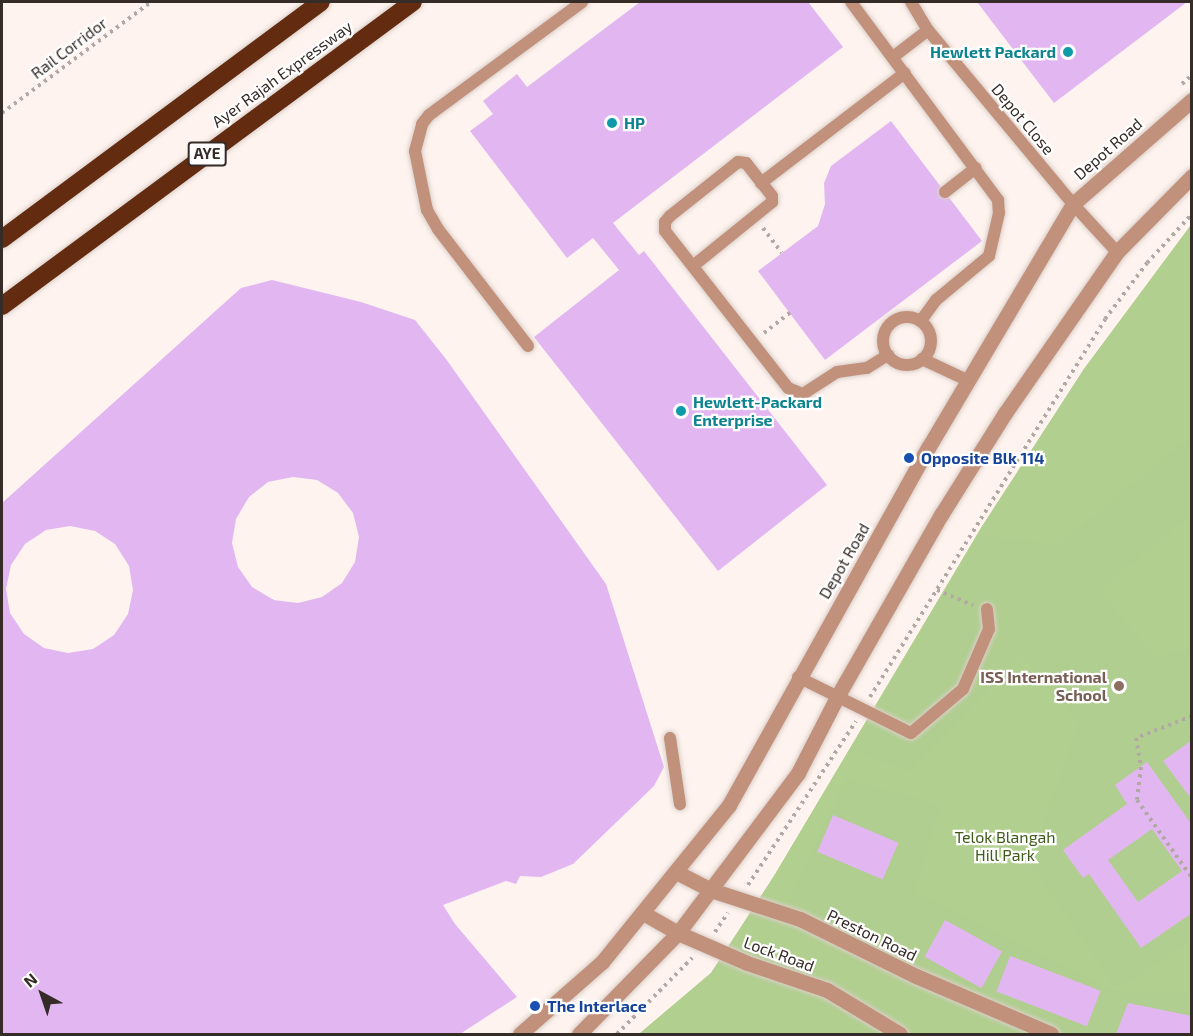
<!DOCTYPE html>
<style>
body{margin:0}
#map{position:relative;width:1193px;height:1036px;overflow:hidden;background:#fef3ee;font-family:"Exo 2",sans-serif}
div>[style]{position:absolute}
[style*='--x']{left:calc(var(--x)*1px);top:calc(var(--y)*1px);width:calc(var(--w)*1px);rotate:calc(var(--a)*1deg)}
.green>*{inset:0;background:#b0ce8f}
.forest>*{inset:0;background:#b1cf8f}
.building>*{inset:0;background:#e2b7f1;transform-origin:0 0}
.path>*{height:4px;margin-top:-2px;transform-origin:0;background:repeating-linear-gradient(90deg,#b3a9a4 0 3px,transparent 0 7.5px)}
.roads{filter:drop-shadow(0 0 2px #dacfca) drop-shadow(0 0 2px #dacfca)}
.lane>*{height:12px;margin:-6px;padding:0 6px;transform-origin:6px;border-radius:6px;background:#c2917b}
.lane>.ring{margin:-6px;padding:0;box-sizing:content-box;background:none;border:12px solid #c2917b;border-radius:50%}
.street>*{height:15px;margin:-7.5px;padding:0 7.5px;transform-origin:7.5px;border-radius:7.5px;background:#c2917b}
.highway>*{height:18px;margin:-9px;padding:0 9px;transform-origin:9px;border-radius:9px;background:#632b0f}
.dots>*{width:16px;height:16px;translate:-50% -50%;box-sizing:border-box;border:3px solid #fff;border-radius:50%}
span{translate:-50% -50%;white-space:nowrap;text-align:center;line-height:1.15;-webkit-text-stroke:4.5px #fff;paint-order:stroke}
.shield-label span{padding:2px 4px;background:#fff;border:2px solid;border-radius:4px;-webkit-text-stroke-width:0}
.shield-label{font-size:15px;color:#352b27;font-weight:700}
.street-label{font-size:16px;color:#352b27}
.culture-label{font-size:16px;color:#0d838f;font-weight:700}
.right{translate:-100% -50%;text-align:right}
.left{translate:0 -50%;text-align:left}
.transit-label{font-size:16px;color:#164399;font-weight:700}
.education-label{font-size:16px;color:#785e54;font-weight:700}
.park-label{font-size:16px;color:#415c1a}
.frame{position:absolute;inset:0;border:3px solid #352b27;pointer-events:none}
.north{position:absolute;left:12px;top:964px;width:60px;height:60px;-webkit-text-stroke:4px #fff;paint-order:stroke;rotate:320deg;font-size:16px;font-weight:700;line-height:24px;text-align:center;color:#352b27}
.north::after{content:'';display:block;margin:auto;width:21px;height:27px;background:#352b27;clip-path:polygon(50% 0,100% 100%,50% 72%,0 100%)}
</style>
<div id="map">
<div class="green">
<div style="clip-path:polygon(1191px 225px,1191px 1034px,639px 1034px,711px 973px,774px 876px,981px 528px,1084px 369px)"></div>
</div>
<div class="forest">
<div style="clip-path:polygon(1191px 225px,1191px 436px,1060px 544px,979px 536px,851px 750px,909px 772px,1021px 655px,1079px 723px,1029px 862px,1113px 984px,1122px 987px,1191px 940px,1191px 992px,1126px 992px,1106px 988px,914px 892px,941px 805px,846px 779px,785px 907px,1072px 1034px,639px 1034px,711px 973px,774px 876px,981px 528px,1084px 369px)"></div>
<div style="clip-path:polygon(1191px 515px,1191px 648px,1156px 658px,1098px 590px)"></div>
</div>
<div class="building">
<div style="clip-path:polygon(640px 2px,808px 2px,843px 47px,613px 223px,639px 255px,644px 251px,827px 485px,718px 571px,534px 337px,619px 270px,593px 238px,567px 258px,470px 131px,493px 114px,483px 101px,517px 74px,527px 87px)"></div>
<div style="clip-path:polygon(977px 2px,1187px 2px,1054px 103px)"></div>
<div style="clip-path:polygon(891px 121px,982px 241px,825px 360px,758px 271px,818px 226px,825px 204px,824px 183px,831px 166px)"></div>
<div style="clip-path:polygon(evenodd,272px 280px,361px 302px,415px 320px,446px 359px,606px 584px,664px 767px,654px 786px,573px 864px,541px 877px,520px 876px,516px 884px,506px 881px,443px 905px,455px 924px,517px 997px,460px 1034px,2px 1034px,2px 503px,241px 288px,272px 280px,293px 477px,317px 480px,338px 493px,353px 513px,359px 537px,355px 562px,342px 583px,322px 597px,298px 603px,274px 600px,252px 587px,238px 567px,232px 543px,236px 519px,249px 497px,268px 482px,293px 477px,272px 280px,70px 526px,95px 531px,115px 544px,129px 566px,133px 590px,128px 614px,114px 635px,93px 649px,68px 653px,44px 648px,24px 634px,10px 613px,6px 589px,11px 565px,25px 544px,46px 530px,70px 526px)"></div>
<div style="clip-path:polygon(1192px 740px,1192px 800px,1163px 761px)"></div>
<div style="clip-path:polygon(evenodd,1147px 762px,1192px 825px,1192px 913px,1141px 948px,1089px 874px,1083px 878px,1063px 850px,1127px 804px,1115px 785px,1147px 762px,1152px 829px,1182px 871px,1138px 902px,1108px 860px,1152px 829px)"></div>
<div style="left:833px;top:815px;width:71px;height:40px;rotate:23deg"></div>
<div style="left:945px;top:920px;width:65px;height:42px;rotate:29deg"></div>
<div style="left:1010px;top:956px;width:97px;height:38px;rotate:21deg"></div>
<div style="clip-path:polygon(1128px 1003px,1192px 1016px,1192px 1034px,1116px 1034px)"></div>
</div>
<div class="path">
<div style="--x:1182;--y:84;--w:13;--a:-42"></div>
<div style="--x:2;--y:113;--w:186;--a:-36.7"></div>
<div style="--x:763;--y:228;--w:31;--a:53"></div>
<div style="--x:764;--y:333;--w:33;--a:-38"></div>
<div style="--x:937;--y:590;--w:39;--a:23"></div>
<div style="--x:870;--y:697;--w:445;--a:-58.1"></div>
<div style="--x:1105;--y:319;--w:70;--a:-53.1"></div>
<div style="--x:1147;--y:263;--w:67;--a:-47.4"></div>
<div style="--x:1192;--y:716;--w:60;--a:158.6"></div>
<div style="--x:1136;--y:738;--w:29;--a:80"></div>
<div style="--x:1141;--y:767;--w:33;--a:97"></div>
<div style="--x:1137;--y:800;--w:95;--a:54.8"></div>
<div style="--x:748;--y:885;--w:196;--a:-56.6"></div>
<div style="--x:715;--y:932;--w:23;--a:-56"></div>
<div style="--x:617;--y:1034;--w:107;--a:-45.4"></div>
</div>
<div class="roads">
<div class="lane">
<div style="--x:851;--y:2;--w:247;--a:53.4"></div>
<div style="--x:998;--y:200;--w:13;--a:86"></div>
<div style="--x:999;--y:213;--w:44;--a:103.1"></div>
<div style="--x:989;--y:256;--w:69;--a:140.3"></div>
<div style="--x:936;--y:300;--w:26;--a:126"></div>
<div style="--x:911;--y:2;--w:33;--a:59"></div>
<div style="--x:928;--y:30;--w:226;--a:50.2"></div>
<div style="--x:1073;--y:204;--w:65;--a:47.5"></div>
<div style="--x:893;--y:57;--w:44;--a:-37.6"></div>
<div style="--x:761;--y:183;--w:181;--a:-37.4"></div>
<div style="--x:945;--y:192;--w:39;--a:-38"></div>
<div style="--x:693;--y:266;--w:102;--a:-39"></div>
<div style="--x:772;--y:202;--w:6;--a:-90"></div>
<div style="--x:772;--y:196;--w:42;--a:-128.2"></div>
<div style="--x:746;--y:163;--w:8;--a:-173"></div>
<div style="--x:738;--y:162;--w:87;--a:141.5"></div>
<div style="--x:670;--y:216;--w:8;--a:130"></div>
<div style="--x:665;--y:222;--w:9;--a:90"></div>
<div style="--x:665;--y:231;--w:199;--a:51.9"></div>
<div style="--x:788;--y:388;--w:16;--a:22"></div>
<div style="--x:803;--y:394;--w:40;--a:-32.9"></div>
<div style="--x:837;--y:372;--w:30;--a:-8"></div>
<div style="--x:867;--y:368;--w:25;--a:-32"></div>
<div class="ring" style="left:883px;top:317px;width:36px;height:36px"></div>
<div style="--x:528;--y:346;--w:148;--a:-127.6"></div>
<div style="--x:438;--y:229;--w:22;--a:-120"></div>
<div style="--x:427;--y:210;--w:60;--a:-101.5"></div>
<div style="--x:415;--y:151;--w:28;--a:-75"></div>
<div style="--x:422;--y:124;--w:11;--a:-52"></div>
<div style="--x:429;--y:115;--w:190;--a:-36.4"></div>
<div style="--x:922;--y:359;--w:52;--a:25.1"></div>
<div style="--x:798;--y:677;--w:126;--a:26.4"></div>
<div style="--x:911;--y:733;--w:68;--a:-40.2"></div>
<div style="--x:963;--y:689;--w:65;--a:-66.6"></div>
<div style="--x:989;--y:629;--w:20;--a:-96"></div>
<div style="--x:670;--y:738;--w:67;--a:81.4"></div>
</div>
<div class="street">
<div style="--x:676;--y:872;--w:39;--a:27"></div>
<div style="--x:711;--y:890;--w:94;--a:18"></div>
<div style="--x:800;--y:919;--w:129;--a:26.2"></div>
<div style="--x:916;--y:976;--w:147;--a:23.2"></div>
<div style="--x:643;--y:913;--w:40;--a:29.7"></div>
<div style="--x:678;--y:933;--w:75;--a:23.5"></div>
<div style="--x:747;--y:963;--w:84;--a:18.6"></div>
<div style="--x:827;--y:990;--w:85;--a:31.1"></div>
<div style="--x:520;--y:1034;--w:109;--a:-41.3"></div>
<div style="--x:602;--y:962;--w:202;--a:-51"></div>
<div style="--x:729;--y:805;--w:409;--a:-60.9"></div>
<div style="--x:928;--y:448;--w:284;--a:-59.3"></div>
<div style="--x:1073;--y:204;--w:158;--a:-41.2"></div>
<div style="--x:579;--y:1034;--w:141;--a:-45.6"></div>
<div style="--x:678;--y:933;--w:200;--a:-53.1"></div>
<div style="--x:798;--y:773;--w:85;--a:-62.8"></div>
<div style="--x:837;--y:697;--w:210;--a:-60.3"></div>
<div style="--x:941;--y:515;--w:120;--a:-57.9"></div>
<div style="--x:1005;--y:413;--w:196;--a:-55.2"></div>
<div style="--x:1117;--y:252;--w:107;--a:-45.4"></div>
</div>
<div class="highway">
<div style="--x:2;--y:239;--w:397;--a:-36.6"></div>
<div style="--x:2;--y:306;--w:511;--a:-36.49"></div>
</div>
</div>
<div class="dots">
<div style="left:1068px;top:52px;background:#0f9aa8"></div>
<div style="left:612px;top:123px;background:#0f9aa8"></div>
<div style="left:681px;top:411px;background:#0f9aa8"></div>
<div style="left:909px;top:458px;background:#1a4fb4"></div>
<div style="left:1119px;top:686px;background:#8d6e63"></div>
<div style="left:535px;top:1006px;background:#1a4fb4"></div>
</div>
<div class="shield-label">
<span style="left:207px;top:154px">AYE</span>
</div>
<div class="street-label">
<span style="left:69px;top:48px;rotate:-37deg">Rail Corridor</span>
<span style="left:282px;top:74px;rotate:-36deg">Ayer Rajah Expressway</span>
<span style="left:1023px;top:119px;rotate:50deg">Depot Close</span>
<span style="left:1108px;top:149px;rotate:-41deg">Depot Road</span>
<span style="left:844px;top:561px;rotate:-60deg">Depot Road</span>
<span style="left:872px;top:935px;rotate:26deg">Preston Road</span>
<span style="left:779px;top:954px;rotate:20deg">Lock Road</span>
</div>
<div class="culture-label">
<span class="right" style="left:1056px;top:52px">Hewlett Packard</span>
<span class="left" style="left:624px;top:123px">HP</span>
<span class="left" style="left:693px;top:411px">Hewlett-Packard<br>Enterprise</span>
</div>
<div class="transit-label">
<span class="left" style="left:921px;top:458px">Opposite Blk 114</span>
<span class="left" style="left:547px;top:1006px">The Interlace</span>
</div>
<div class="education-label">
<span class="right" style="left:1107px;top:686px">ISS International<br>School</span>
</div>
<div class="park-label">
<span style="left:1005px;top:846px">Telok Blangah<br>Hill Park</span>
</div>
<div class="frame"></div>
<div class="north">N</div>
</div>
